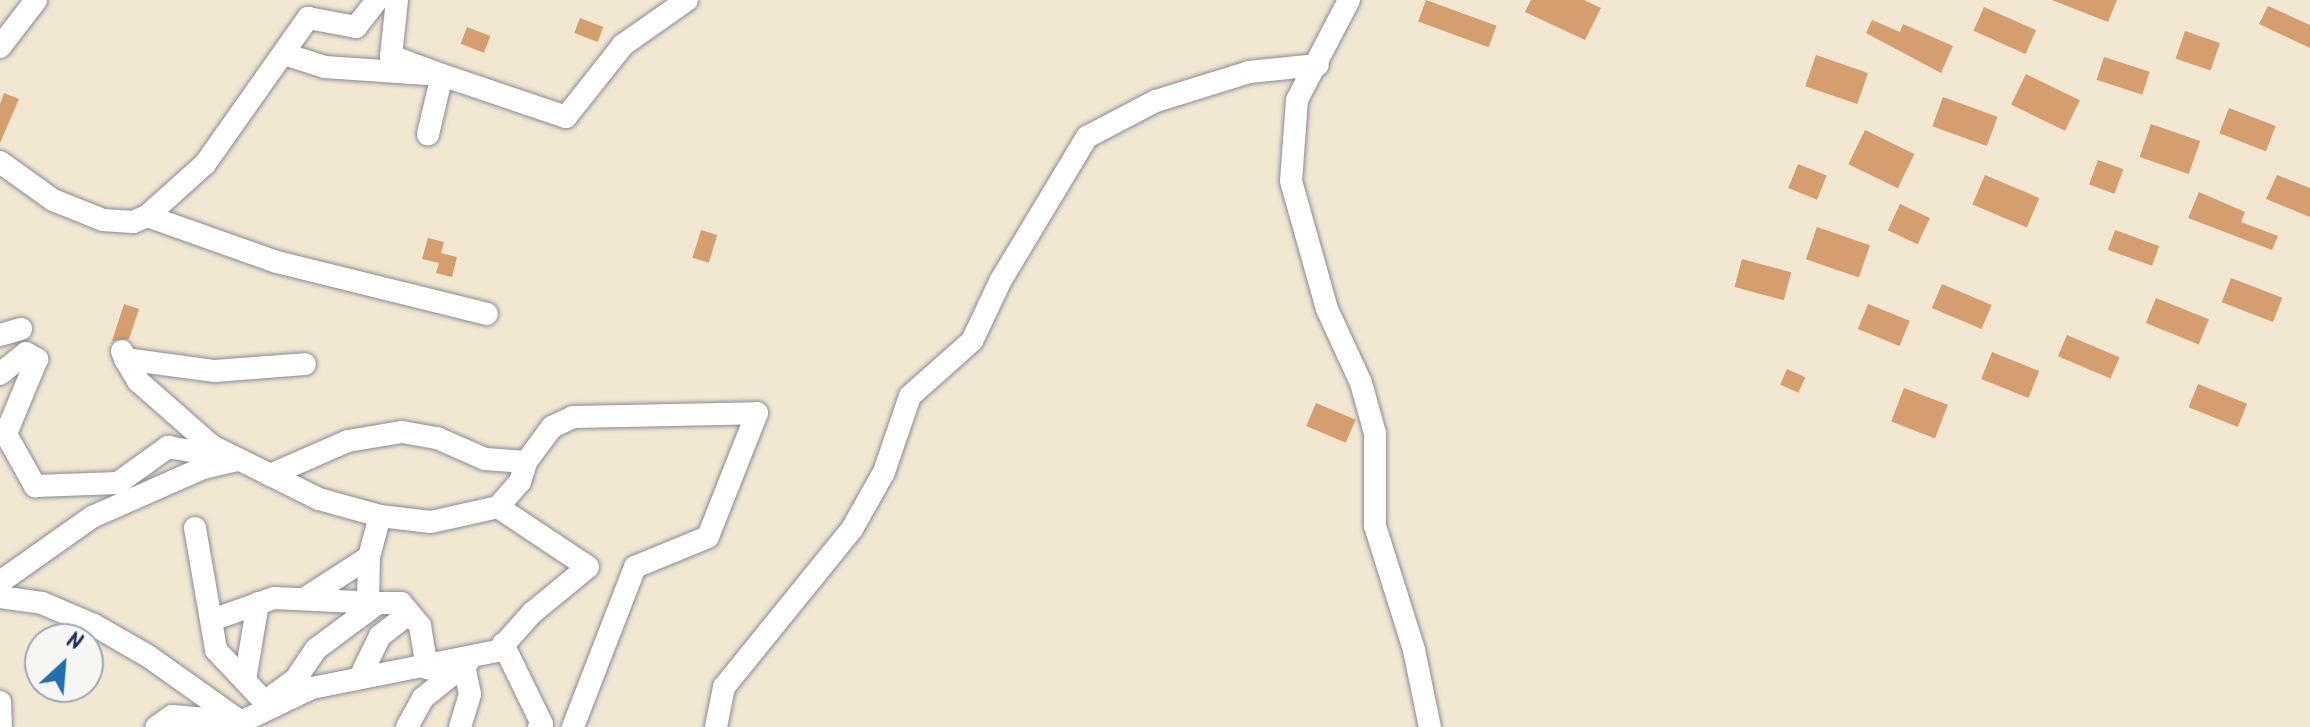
<!DOCTYPE html>
<style>
body{margin:0}
#map{position:relative;width:2310px;height:727px;overflow:hidden;background:#f2e7d1;font-family:Kalam,sans-serif}
div>[style]{position:absolute}
[style*='--x']{left:calc(var(--x)*1px);top:calc(var(--y)*1px);width:calc(var(--w)*1px);rotate:calc(var(--a)*1deg)}
.building>*{inset:0;background:#d59e6f;transform-origin:0 0}
.roads{filter:drop-shadow(0 0 2px #868b98) drop-shadow(0 0 2px #868b98)}
.minor>*{height:22px;margin:-11px;padding:0 11px;transform-origin:11px;border-radius:11px;background:#fff}
span{translate:-50% -50%;white-space:nowrap;text-align:center;line-height:1.15;-webkit-text-stroke:8px #f6f6f2;paint-order:stroke}
.north{position:absolute;left:24px;top:623px;width:80px;height:80px;box-sizing:border-box;background:#f6f6f2;border:2px solid #9ea6b7;border-radius:50%;rotate:26deg;font-size:22px;font-weight:700;line-height:32px;text-align:center;color:#1b2f5e}
.north::after{content:'';display:block;margin:auto;width:28px;height:36px;background:#1f6fb2;clip-path:polygon(50% 0,100% 100%,50% 72%,0 100%)}
</style>
<div id="map">
<div class="building">
<div style="left:1426px;top:0;width:75px;height:23px;rotate:20deg"></div>
<div style="clip-path:polygon(1531px 0,1584px 0,1601px 8px,1585px 40px,1525px 12px)"></div>
<div style="clip-path:polygon(2052px 0,2117px 0,2108px 22px)"></div>
<div style="clip-path:polygon(2268px 6px,2310px 25px,2310px 48px,2259px 24px)"></div>
<div style="left:1984px;top:7px;width:57px;height:26px;rotate:24deg"></div>
<div style="left:580px;top:18px;width:25px;height:16px;rotate:21deg"></div>
<div style="clip-path:polygon(1872px 20px,1900px 32px,1903px 24px,1953px 46px,1941px 73px,1866px 33px)"></div>
<div style="left:467px;top:27px;width:25px;height:18px;rotate:21deg"></div>
<div style="left:2185px;top:31px;width:37px;height:29px;rotate:19deg"></div>
<div style="left:1816px;top:55px;width:55px;height:33px;rotate:19deg"></div>
<div style="left:2104px;top:57px;width:48px;height:24px;rotate:18deg"></div>
<div style="left:2026px;top:74px;width:60px;height:34px;rotate:26deg"></div>
<div style="clip-path:polygon(4px 93px,19px 99px,0 143px,0 104px)"></div>
<div style="left:1943px;top:97px;width:58px;height:31px;rotate:20deg"></div>
<div style="left:2229px;top:108px;width:50px;height:27px;rotate:21deg"></div>
<div style="left:2151px;top:124px;width:52px;height:35px;rotate:19deg"></div>
<div style="left:1865px;top:130px;width:55px;height:38px;rotate:26deg"></div>
<div style="left:2098px;top:160px;width:27px;height:26px;rotate:20deg"></div>
<div style="left:1798px;top:164px;width:31px;height:26px;rotate:22deg"></div>
<div style="left:1985px;top:175px;width:59px;height:32px;rotate:23deg"></div>
<div style="clip-path:polygon(2277px 175px,2310px 188px,2310px 217px,2266px 199px)"></div>
<div style="clip-path:polygon(2199px 192px,2245px 212px,2241px 222px,2278px 236px,2272px 250px,2188px 218px)"></div>
<div style="left:1900px;top:204px;width:33px;height:29px;rotate:25deg"></div>
<div style="left:1817px;top:227px;width:56px;height:34px;rotate:19deg"></div>
<div style="left:701px;top:230px;width:17px;height:29px;rotate:17deg"></div>
<div style="left:2115px;top:230px;width:47px;height:21px;rotate:20deg"></div>
<div style="clip-path:polygon(428px 238px,444px 242px,441px 253px,457px 257px,452px 277px,436px 273px,439px 263px,422px 259px)"></div>
<div style="left:1742px;top:259px;width:51px;height:29px;rotate:15deg"></div>
<div style="left:2231px;top:278px;width:55px;height:26px;rotate:21deg"></div>
<div style="left:1942px;top:284px;width:54px;height:26px;rotate:23deg"></div>
<div style="left:2156px;top:298px;width:57px;height:27px;rotate:22deg"></div>
<div style="clip-path:polygon(124px 304px,139px 309px,129px 339px,112px 341px)"></div>
<div style="left:1868px;top:304px;width:45px;height:27px;rotate:22deg"></div>
<div style="left:2067px;top:335px;width:57px;height:23px;rotate:23deg"></div>
<div style="left:1992px;top:352px;width:51px;height:29px;rotate:22deg"></div>
<div style="left:1787px;top:369px;width:20px;height:17px;rotate:24deg"></div>
<div style="left:2198px;top:384px;width:53px;height:25px;rotate:22deg"></div>
<div style="left:1904px;top:388px;width:47px;height:36px;rotate:21deg"></div>
<div style="left:1316px;top:403px;width:43px;height:25px;rotate:23deg"></div>
</div>
<div class="roads">
<div class="minor">
<div style="--x:397;--y:0;--w:56;--a:96.1"></div>
<div style="--x:391;--y:56;--w:54;--a:20.4"></div>
<div style="--x:442;--y:75;--w:61;--a:103.3"></div>
<div style="--x:1349;--y:0;--w:113;--a:117.5"></div>
<div style="--x:1297;--y:100;--w:81;--a:94.2"></div>
<div style="--x:1291;--y:181;--w:133;--a:74.3"></div>
<div style="--x:1327;--y:309;--w:81;--a:65.3"></div>
<div style="--x:1361;--y:383;--w:52;--a:74.4"></div>
<div style="--x:1375;--y:433;--w:93;--a:90"></div>
<div style="--x:1375;--y:526;--w:130;--a:72.5"></div>
<div style="--x:1414;--y:650;--w:79;--a:78.3"></div>
<div style="--x:0;--y:47;--w:59;--a:-52.5"></div>
<div style="--x:284;--y:54;--w:43;--a:17.6"></div>
<div style="--x:325;--y:67;--w:117;--a:3.9"></div>
<div style="--x:442;--y:75;--w:131;--a:18.7"></div>
<div style="--x:566;--y:117;--w:92;--a:-51.6"></div>
<div style="--x:623;--y:45;--w:78;--a:-35.1"></div>
<div style="--x:0;--y:162;--w:65;--a:35.6"></div>
<div style="--x:53;--y:200;--w:54;--a:21.8"></div>
<div style="--x:103;--y:220;--w:30;--a:4"></div>
<div style="--x:133;--y:222;--w:15;--a:-23"></div>
<div style="--x:147;--y:216;--w:78;--a:-41.9"></div>
<div style="--x:205;--y:164;--w:179;--a:-54.8"></div>
<div style="--x:308;--y:18;--w:49;--a:10.6"></div>
<div style="--x:356;--y:27;--w:34;--a:-52"></div>
<div style="--x:147;--y:216;--w:138;--a:19.5"></div>
<div style="--x:277;--y:262;--w:216;--a:13.9"></div>
<div style="--x:0;--y:335;--w:22;--a:-16"></div>
<div style="--x:122;--y:351;--w:9;--a:69"></div>
<div style="--x:125;--y:359;--w:91;--a:7.6"></div>
<div style="--x:215;--y:371;--w:90;--a:-4.4"></div>
<div style="--x:125;--y:359;--w:26;--a:59"></div>
<div style="--x:138;--y:381;--w:98;--a:41.3"></div>
<div style="--x:212;--y:446;--w:11;--a:112"></div>
<div style="--x:0;--y:374;--w:33;--a:-39"></div>
<div style="--x:26;--y:353;--w:13;--a:29"></div>
<div style="--x:37;--y:359;--w:81;--a:112.5"></div>
<div style="--x:6;--y:434;--w:60;--a:60.9"></div>
<div style="--x:35;--y:486;--w:83;--a:-2.1"></div>
<div style="--x:118;--y:483;--w:62;--a:-35.8"></div>
<div style="--x:168;--y:447;--w:29;--a:10"></div>
<div style="--x:197;--y:452;--w:16;--a:-22"></div>
<div style="--x:212;--y:446;--w:119;--a:26.4"></div>
<div style="--x:319;--y:499;--w:63;--a:15.6"></div>
<div style="--x:380;--y:516;--w:51;--a:6.7"></div>
<div style="--x:431;--y:522;--w:69;--a:-12.6"></div>
<div style="--x:270;--y:475;--w:85;--a:-23.6"></div>
<div style="--x:348;--y:441;--w:55;--a:-9.5"></div>
<div style="--x:402;--y:432;--w:36;--a:10"></div>
<div style="--x:437;--y:438;--w:52;--a:23.6"></div>
<div style="--x:485;--y:459;--w:41;--a:4.2"></div>
<div style="--x:195;--y:528;--w:124;--a:80.2"></div>
<div style="--x:216;--y:650;--w:70;--a:46.7"></div>
<div style="--x:0;--y:582;--w:113;--a:-35.2"></div>
<div style="--x:92;--y:517;--w:121;--a:-23.8"></div>
<div style="--x:203;--y:468;--w:36;--a:-13"></div>
<div style="--x:0;--y:597;--w:42;--a:8.1"></div>
<div style="--x:42;--y:603;--w:56;--a:22.9"></div>
<div style="--x:94;--y:625;--w:62;--a:29.9"></div>
<div style="--x:148;--y:656;--w:114;--a:35.4"></div>
<div style="--x:241;--y:722;--w:69;--a:-175"></div>
<div style="--x:172;--y:716;--w:19;--a:145"></div>
<div style="--x:304;--y:599;--w:77;--a:-32.9"></div>
<div style="--x:369;--y:557;--w:42;--a:-75"></div>
<div style="--x:368;--y:602;--w:45;--a:-88.7"></div>
<div style="--x:378;--y:603;--w:23;--a:0"></div>
<div style="--x:401;--y:603;--w:30;--a:50"></div>
<div style="--x:420;--y:626;--w:43;--a:80.5"></div>
<div style="--x:212;--y:620;--w:66;--a:-19.5"></div>
<div style="--x:274;--y:598;--w:104;--a:2.8"></div>
<div style="--x:378;--y:603;--w:77;--a:143.4"></div>
<div style="--x:316;--y:649;--w:36;--a:124"></div>
<div style="--x:296;--y:679;--w:27;--a:144"></div>
<div style="--x:503;--y:644;--w:89;--a:64"></div>
<div style="--x:542;--y:724;--w:4;--a:135"></div>
<div style="--x:360;--y:677;--w:46;--a:-64"></div>
<div style="--x:380;--y:636;--w:37;--a:-38"></div>
<div style="--x:245;--y:680;--w:78;--a:-80.4"></div>
<div style="--x:0;--y:702;--w:25;--a:88"></div>
<div style="--x:243;--y:727;--w:5;--a:-112"></div>
<div style="--x:241;--y:722;--w:79;--a:-25.6"></div>
<div style="--x:312;--y:688;--w:190;--a:-11.3"></div>
<div style="--x:498;--y:651;--w:51;--a:-48.2"></div>
<div style="--x:532;--y:613;--w:72;--a:-39.4"></div>
<div style="--x:588;--y:567;--w:108;--a:-146.3"></div>
<div style="--x:498;--y:507;--w:33;--a:-49"></div>
<div style="--x:520;--y:482;--w:21;--a:-73"></div>
<div style="--x:526;--y:462;--w:44;--a:-53.4"></div>
<div style="--x:552;--y:427;--w:23;--a:-25"></div>
<div style="--x:573;--y:417;--w:184;--a:-1.2"></div>
<div style="--x:757;--y:413;--w:133;--a:111.6"></div>
<div style="--x:708;--y:537;--w:79;--a:157.7"></div>
<div style="--x:635;--y:567;--w:172;--a:111.2"></div>
<div style="--x:407;--y:727;--w:33;--a:-61"></div>
<div style="--x:423;--y:698;--w:58;--a:-38.7"></div>
<div style="--x:460;--y:727;--w:34;--a:-73"></div>
<div style="--x:470;--y:694;--w:30;--a:-102"></div>
<div style="--x:716;--y:727;--w:41;--a:-78.7"></div>
<div style="--x:724;--y:687;--w:203;--a:-51"></div>
<div style="--x:852;--y:529;--w:65;--a:-60.7"></div>
<div style="--x:884;--y:472;--w:80;--a:-71.1"></div>
<div style="--x:910;--y:396;--w:83;--a:-41.6"></div>
<div style="--x:972;--y:341;--w:68;--a:-64.6"></div>
<div style="--x:1001;--y:280;--w:167;--a:-59"></div>
<div style="--x:1087;--y:137;--w:78;--a:-27.6"></div>
<div style="--x:1156;--y:101;--w:97;--a:-17.3"></div>
<div style="--x:1249;--y:72;--w:69;--a:-5.8"></div>
</div>
</div>
<div class="north">N</div>
</div>
